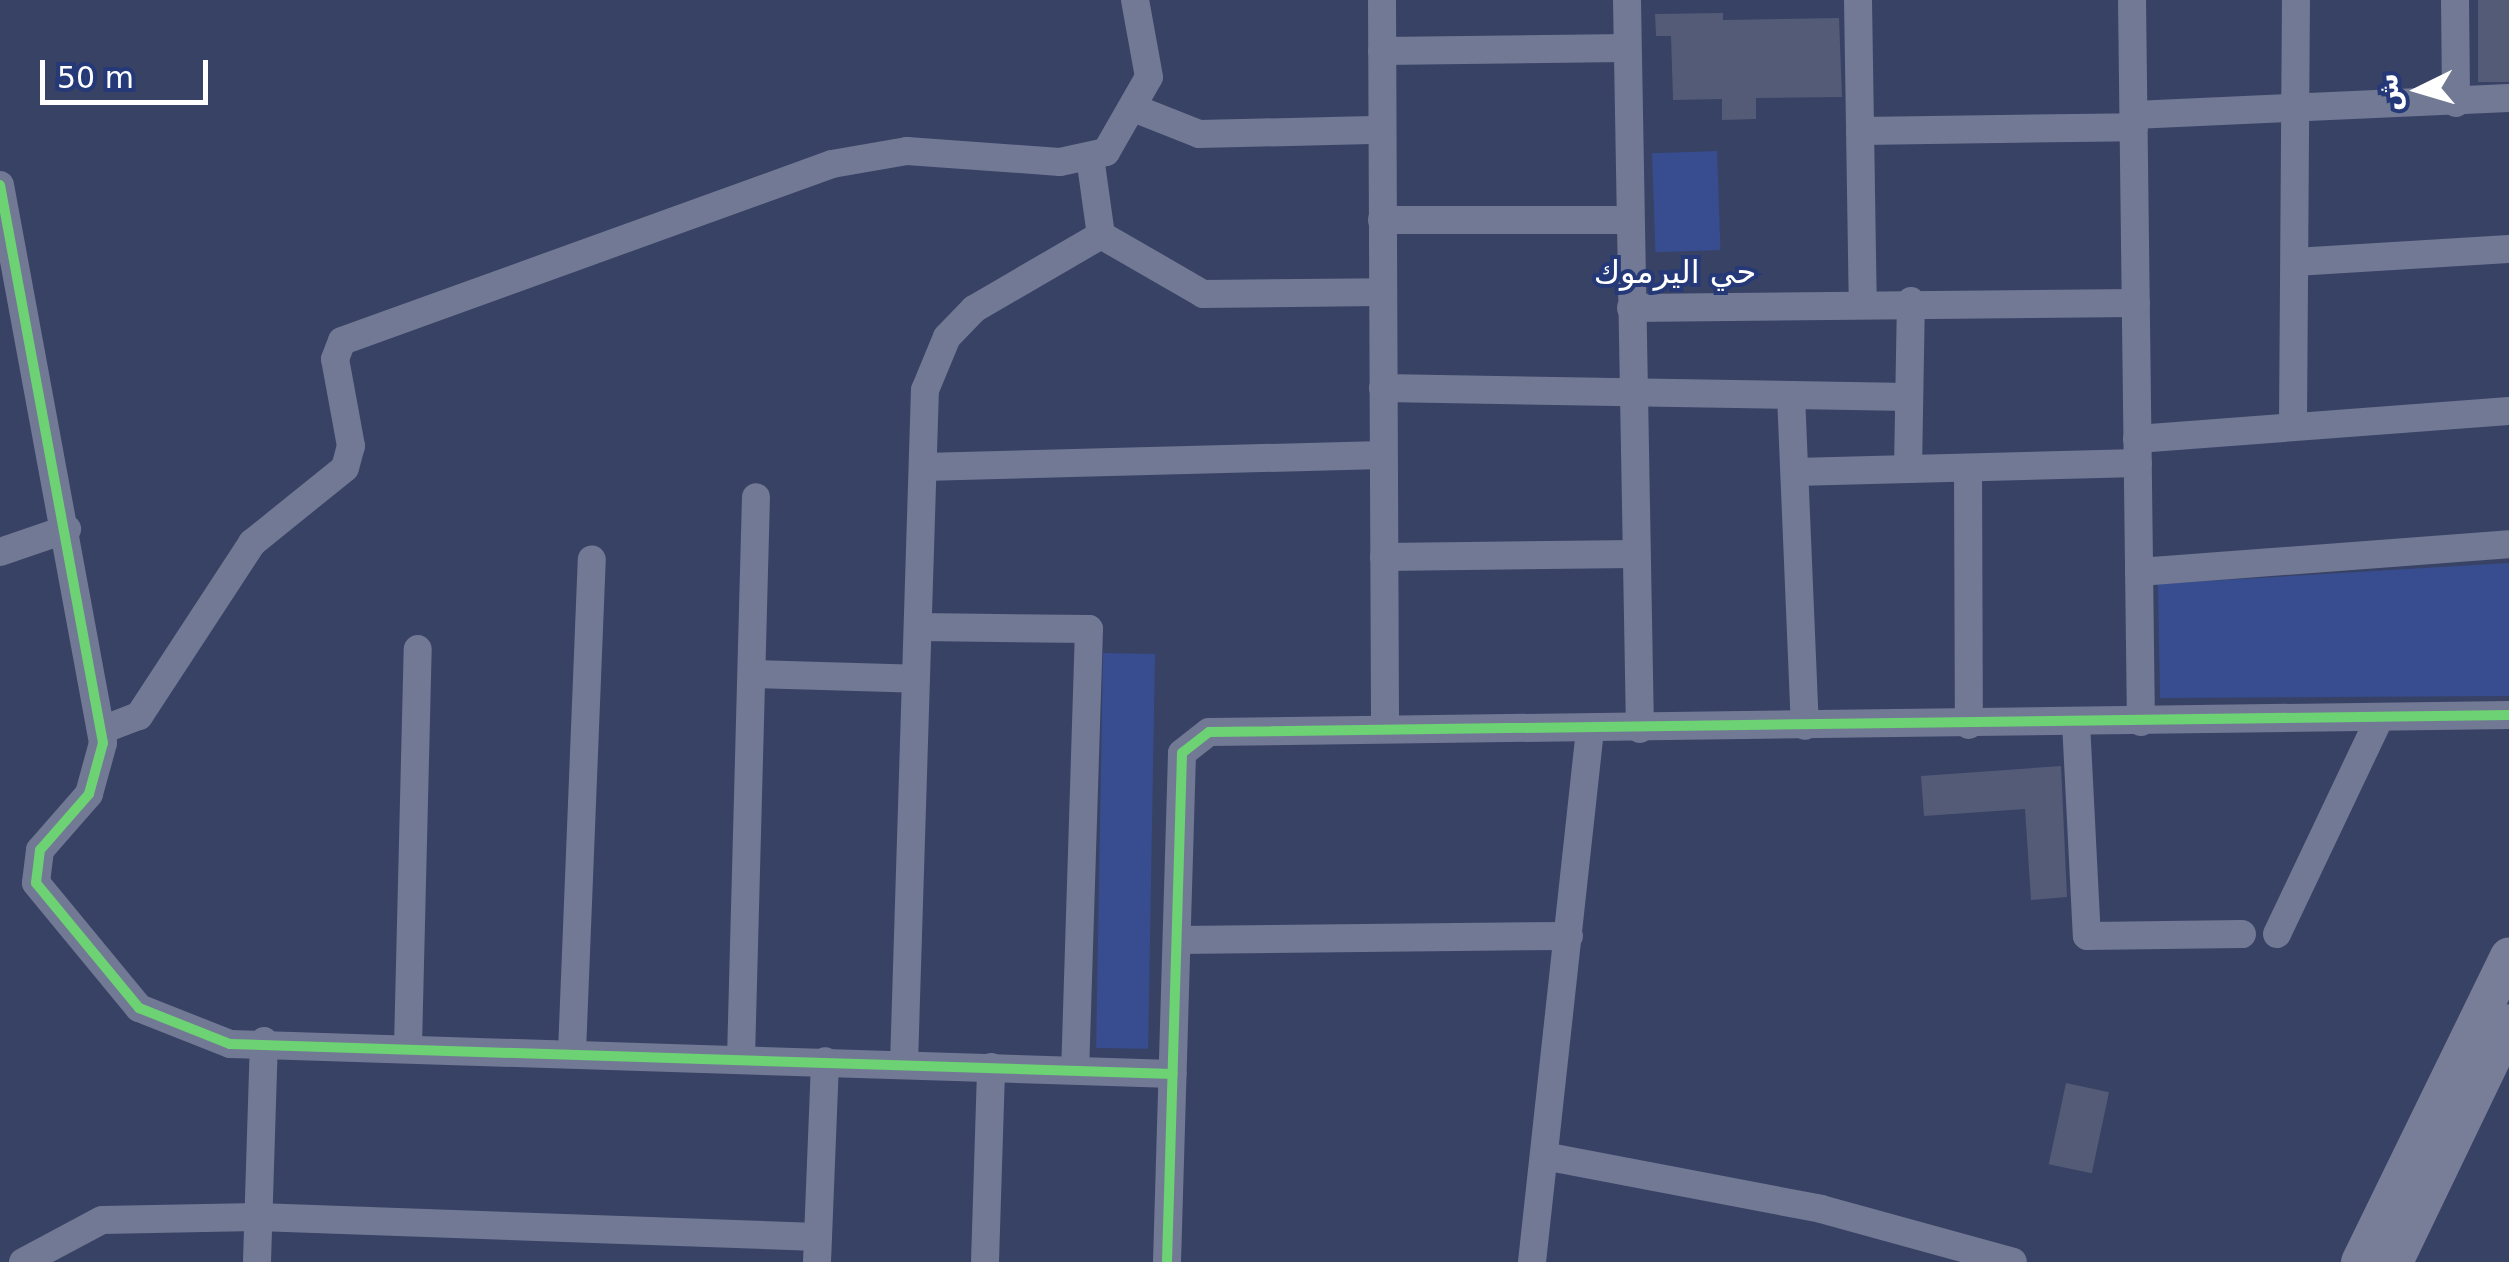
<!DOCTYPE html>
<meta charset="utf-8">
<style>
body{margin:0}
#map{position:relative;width:2509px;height:1262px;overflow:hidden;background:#384265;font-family:"DejaVu Sans",Cairo,sans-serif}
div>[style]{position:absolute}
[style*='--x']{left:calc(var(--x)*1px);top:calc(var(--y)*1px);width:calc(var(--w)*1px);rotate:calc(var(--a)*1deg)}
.green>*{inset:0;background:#384d8f;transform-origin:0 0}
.building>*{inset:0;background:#535b77;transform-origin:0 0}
.street>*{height:28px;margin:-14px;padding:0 14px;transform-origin:14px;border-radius:14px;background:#727994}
.secondary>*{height:38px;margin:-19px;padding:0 19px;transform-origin:19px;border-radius:19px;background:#787e98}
.cycleway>*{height:10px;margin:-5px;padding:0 5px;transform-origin:5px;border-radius:5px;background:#6cd273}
span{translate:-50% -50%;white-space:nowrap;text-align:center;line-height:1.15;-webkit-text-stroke:8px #253878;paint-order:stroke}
.neighbourhood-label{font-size:32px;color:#fff}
.north{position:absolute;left:2369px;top:40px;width:100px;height:100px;-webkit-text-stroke:8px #253878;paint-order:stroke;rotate:265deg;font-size:28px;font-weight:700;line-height:40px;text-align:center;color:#fff}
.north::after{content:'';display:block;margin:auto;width:35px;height:45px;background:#fff;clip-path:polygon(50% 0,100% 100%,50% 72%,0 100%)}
.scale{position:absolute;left:40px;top:60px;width:168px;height:45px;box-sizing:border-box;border:5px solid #fff;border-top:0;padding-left:12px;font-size:30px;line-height:35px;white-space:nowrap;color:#fff;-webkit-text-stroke:8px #253878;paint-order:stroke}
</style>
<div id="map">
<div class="green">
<div style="left:1717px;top:151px;width:99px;height:65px;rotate:88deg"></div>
<div style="clip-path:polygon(2509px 563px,2509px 696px,2160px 698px,2158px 584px)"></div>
<div style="left:1103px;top:653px;width:52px;height:395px;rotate:1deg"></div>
</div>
<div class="building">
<div style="left:2478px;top:0;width:31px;height:82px"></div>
<div style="clip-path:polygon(1723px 13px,1723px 20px,1839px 18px,1842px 97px,1756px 98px,1756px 119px,1722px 120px,1722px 99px,1673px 100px,1671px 36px,1656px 36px,1655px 14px)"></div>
<div style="clip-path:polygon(2061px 766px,2067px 897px,2031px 900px,2025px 809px,1924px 816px,1921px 776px)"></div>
<div style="left:2066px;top:1083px;width:44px;height:83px;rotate:12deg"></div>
</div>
<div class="street">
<div style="--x:1382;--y:0;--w:729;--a:89.76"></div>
<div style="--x:1627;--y:0;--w:729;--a:88.98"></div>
<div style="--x:1858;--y:0;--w:303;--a:89.1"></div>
<div style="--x:2132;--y:0;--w:722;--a:89.29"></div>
<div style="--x:2455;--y:0;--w:103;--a:89.4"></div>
<div style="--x:1382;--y:51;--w:245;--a:-0.7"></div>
<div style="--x:1136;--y:109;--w:68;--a:21.6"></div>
<div style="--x:1199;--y:134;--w:183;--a:-1.3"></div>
<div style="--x:2134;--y:115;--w:375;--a:-2.6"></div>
<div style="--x:1860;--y:131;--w:274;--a:-0.8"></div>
<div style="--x:1090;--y:157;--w:79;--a:82"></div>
<div style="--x:1101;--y:235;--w:118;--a:30"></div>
<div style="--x:1203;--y:294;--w:179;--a:-0.6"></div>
<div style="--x:0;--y:185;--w:567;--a:79.54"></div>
<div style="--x:103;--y:743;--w:53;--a:105.4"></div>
<div style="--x:89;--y:794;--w:74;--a:131.2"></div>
<div style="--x:40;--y:850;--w:33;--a:97"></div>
<div style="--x:36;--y:883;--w:162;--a:50.5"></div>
<div style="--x:139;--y:1008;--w:98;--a:21.6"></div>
<div style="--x:230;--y:1044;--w:943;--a:1.82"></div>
<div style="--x:1382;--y:220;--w:248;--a:0"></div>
<div style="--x:2295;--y:262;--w:214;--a:-3.5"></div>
<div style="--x:1631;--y:308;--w:505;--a:-0.57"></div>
<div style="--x:1383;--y:388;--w:526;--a:0.98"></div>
<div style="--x:1791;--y:395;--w:331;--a:87.6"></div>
<div style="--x:2293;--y:425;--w:425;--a:-89.6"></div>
<div style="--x:2137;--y:439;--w:373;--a:-4.3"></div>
<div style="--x:923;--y:467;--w:460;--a:-1.5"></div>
<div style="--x:1968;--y:468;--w:257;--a:89.8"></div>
<div style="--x:1908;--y:469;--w:168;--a:-89"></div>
<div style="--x:1795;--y:472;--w:343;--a:-1.5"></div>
<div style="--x:0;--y:552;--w:71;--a:-18.9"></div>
<div style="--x:1384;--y:557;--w:251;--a:-0.7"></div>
<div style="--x:2139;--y:572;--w:371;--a:-4.3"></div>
<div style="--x:918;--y:627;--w:171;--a:0.7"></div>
<div style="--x:1089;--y:629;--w:441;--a:91.8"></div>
<div style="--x:752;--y:674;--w:164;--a:1.7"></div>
<div style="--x:2076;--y:722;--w:214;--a:87.1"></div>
<div style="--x:2087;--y:936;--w:155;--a:-0.7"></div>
<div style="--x:102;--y:730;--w:40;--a:-21"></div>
<div style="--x:139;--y:716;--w:207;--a:-56.8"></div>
<div style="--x:252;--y:543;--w:119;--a:-38.9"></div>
<div style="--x:345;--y:468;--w:23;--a:-75"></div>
<div style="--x:351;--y:446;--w:88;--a:-100.4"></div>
<div style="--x:335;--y:359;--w:19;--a:-69"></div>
<div style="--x:342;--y:341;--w:521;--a:-19.86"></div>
<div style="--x:832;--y:164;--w:76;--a:-9.8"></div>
<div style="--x:907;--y:151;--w:153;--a:4.1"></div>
<div style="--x:1060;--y:162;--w:47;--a:-12.3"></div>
<div style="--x:1106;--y:152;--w:86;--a:-60.2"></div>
<div style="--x:1149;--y:77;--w:78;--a:-100.3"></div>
<div style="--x:2277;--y:934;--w:238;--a:-64.6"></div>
<div style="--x:1177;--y:940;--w:392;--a:-0.6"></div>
<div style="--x:408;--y:1046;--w:397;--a:-88.6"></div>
<div style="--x:572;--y:1052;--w:493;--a:-87.7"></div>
<div style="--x:741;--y:1058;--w:561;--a:-88.47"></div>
<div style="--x:904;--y:1064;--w:674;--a:-88.22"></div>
<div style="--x:925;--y:390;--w:57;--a:-67.5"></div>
<div style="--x:947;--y:337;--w:39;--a:-46"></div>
<div style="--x:974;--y:309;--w:147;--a:-30.2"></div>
<div style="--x:1544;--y:1156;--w:282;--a:10.8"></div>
<div style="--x:1821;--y:1209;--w:199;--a:15.4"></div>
<div style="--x:23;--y:1262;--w:89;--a:-28"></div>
<div style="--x:102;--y:1220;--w:156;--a:-1.1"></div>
<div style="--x:258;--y:1217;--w:559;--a:2.05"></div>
<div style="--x:257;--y:1262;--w:221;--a:-88.2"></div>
<div style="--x:817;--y:1262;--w:201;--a:-87.7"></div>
<div style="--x:985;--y:1262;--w:195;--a:-88.2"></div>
<div style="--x:1167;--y:1262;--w:509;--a:-88.31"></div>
<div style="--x:1182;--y:753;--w:34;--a:-38"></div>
<div style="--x:1209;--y:732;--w:1300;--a:-0.75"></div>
<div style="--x:1532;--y:1262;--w:535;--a:-83.78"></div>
</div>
<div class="secondary">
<div style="--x:2360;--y:1262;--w:340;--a:-64"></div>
<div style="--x:2394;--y:1262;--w:265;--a:-64.3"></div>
</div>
<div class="cycleway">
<div style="--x:0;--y:185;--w:567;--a:79.54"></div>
<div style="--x:103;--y:743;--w:53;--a:105.4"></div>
<div style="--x:89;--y:794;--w:74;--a:131.2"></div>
<div style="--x:40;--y:850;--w:33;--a:97"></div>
<div style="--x:36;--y:883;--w:162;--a:50.5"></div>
<div style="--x:139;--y:1008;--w:98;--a:21.6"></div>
<div style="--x:230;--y:1044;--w:943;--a:1.82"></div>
<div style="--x:1167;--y:1262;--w:509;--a:-88.31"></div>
<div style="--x:1182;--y:753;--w:34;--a:-38"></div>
<div style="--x:1209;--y:732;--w:1300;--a:-0.75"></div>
</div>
<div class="neighbourhood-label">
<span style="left:1675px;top:272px">حي اليرموك</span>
</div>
<div class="north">ش</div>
<div class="scale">50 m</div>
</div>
